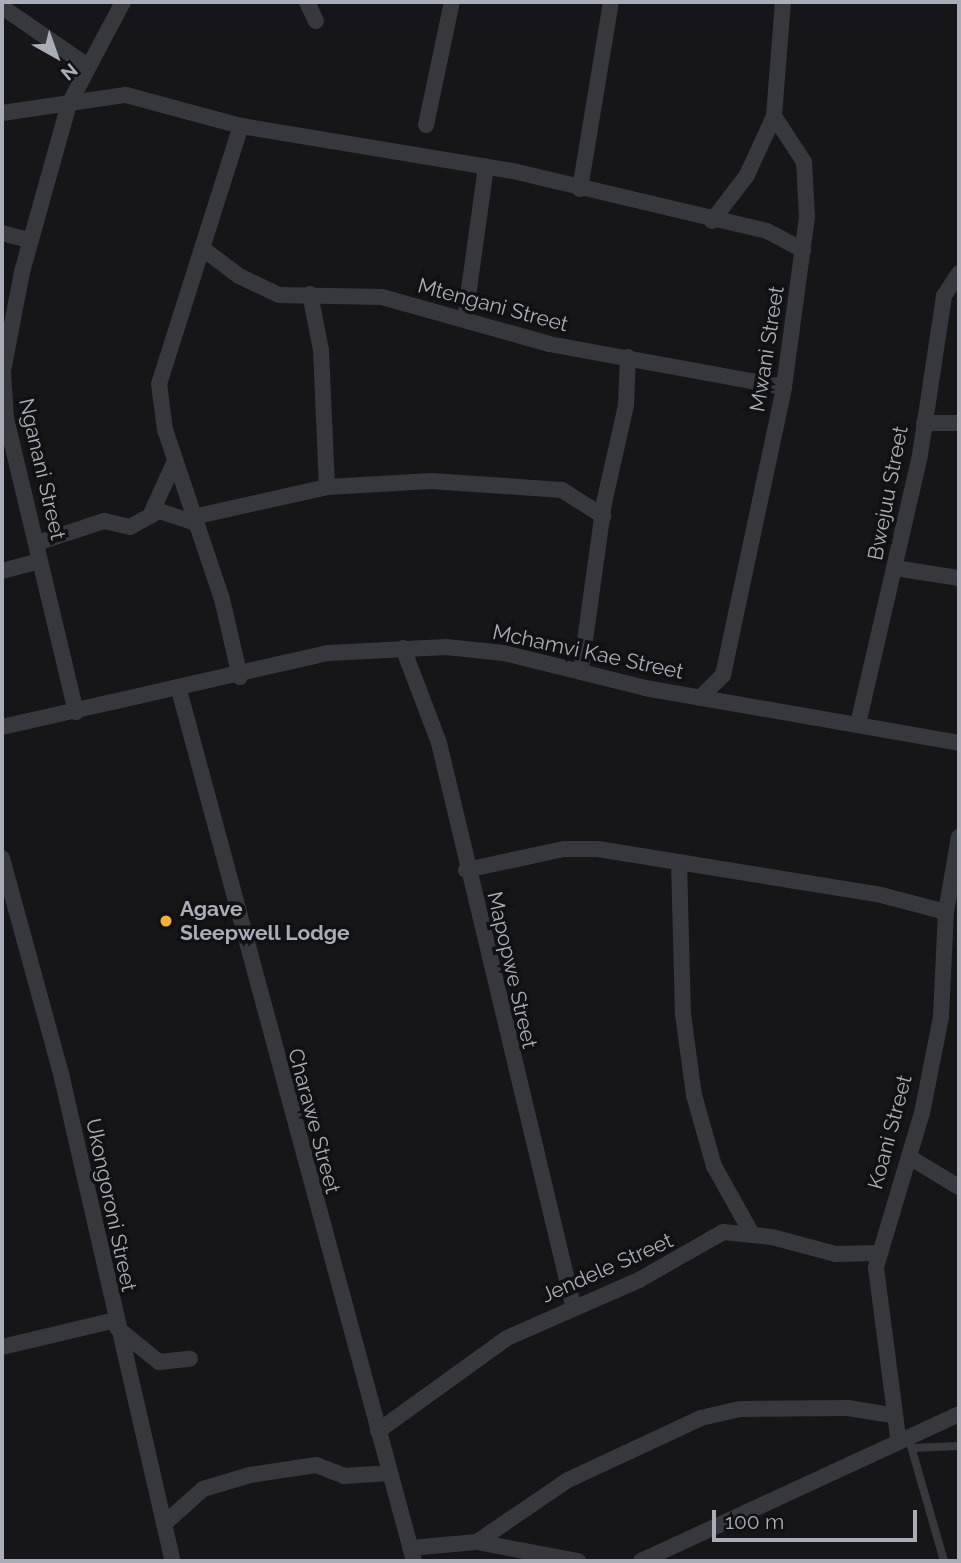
<!DOCTYPE html>
<style>
body{margin:0}
#map{position:relative;width:961px;height:1563px;overflow:hidden;background:#161618;font-family:Raleway,sans-serif}
div>[style]{position:absolute}
[style*='--x']{left:calc(var(--x)*1px);top:calc(var(--y)*1px);width:calc(var(--w)*1px);rotate:calc(var(--a)*1deg)}
.service>*{height:8px;margin:-4px;padding:0 4px;transform-origin:4px;border-radius:4px;background:#37383d}
.minor>*{height:16px;margin:-8px;padding:0 8px;transform-origin:8px;border-radius:8px;background:#37383d}
.dots>*{width:19px;height:19px;translate:-50% -50%;box-sizing:border-box;border:4px solid #111113;border-radius:50%}
span{translate:-50% -50%;white-space:nowrap;text-align:center;line-height:1.15;-webkit-text-stroke:7px #111113;paint-order:stroke}
.street-label{font-size:21px;color:#a8adb8}
.poi-label{font-size:21px;color:#a8adb8;font-weight:700}
.left{translate:0 -50%;text-align:left}
.frame{position:absolute;inset:0;border:4px solid #a8adb8;pointer-events:none}
.north{position:absolute;left:21px;top:21px;width:70px;height:70px;-webkit-text-stroke:5px #111113;paint-order:stroke;rotate:140deg;font-size:19px;font-weight:700;line-height:28px;text-align:center;color:#a8adb8}
.north::after{content:'';display:block;margin:auto;width:24px;height:32px;background:#a8adb8;clip-path:polygon(50% 0,100% 100%,50% 72%,0 100%)}
.scale{position:absolute;left:712px;top:1510px;width:205px;height:32px;box-sizing:border-box;border:4px solid #a8adb8;border-top:0;padding-left:9px;font-size:21px;line-height:24px;white-space:nowrap;color:#a8adb8;-webkit-text-stroke:5px #111113;paint-order:stroke}
</style>
<div id="map">
<div class="service">
<div style="--x:908;--y:1436;--w:130;--a:73.9"></div>
<div style="--x:912;--y:1448;--w:47;--a:-2.4"></div>
</div>
<div class="minor">
<div style="--x:307;--y:2;--w:21;--a:65"></div>
<div style="--x:2;--y:7;--w:104;--a:34.5"></div>
<div style="--x:2;--y:113;--w:125;--a:-8.3"></div>
<div style="--x:126;--y:95;--w:119;--a:15.1"></div>
<div style="--x:241;--y:126;--w:276;--a:9.4"></div>
<div style="--x:513;--y:171;--w:261;--a:13.3"></div>
<div style="--x:767;--y:231;--w:41;--a:27.8"></div>
<div style="--x:426;--y:125;--w:126;--a:-78.1"></div>
<div style="--x:580;--y:189;--w:190;--a:-80.6"></div>
<div style="--x:712;--y:221;--w:58;--a:-52.7"></div>
<div style="--x:747;--y:175;--w:65;--a:-65.4"></div>
<div style="--x:2;--y:233;--w:30;--a:15"></div>
<div style="--x:202;--y:248;--w:46;--a:37.1"></div>
<div style="--x:239;--y:276;--w:44;--a:25.4"></div>
<div style="--x:279;--y:295;--w:103;--a:1.1"></div>
<div style="--x:382;--y:297;--w:173;--a:15.7"></div>
<div style="--x:549;--y:344;--w:239;--a:10.4"></div>
<div style="--x:310;--y:294;--w:57;--a:78.9"></div>
<div style="--x:321;--y:350;--w:137;--a:87.5"></div>
<div style="--x:465;--y:318;--w:153;--a:-82.1"></div>
<div style="--x:924;--y:423;--w:35;--a:0"></div>
<div style="--x:150;--y:516;--w:60;--a:-65.6"></div>
<div style="--x:193;--y:517;--w:137;--a:-12.6"></div>
<div style="--x:327;--y:487;--w:104;--a:-3.3"></div>
<div style="--x:431;--y:481;--w:131;--a:3.9"></div>
<div style="--x:562;--y:490;--w:49;--a:32.4"></div>
<div style="--x:37;--y:543;--w:71;--a:-18.2"></div>
<div style="--x:104;--y:521;--w:27;--a:13"></div>
<div style="--x:130;--y:527;--w:33;--a:-29"></div>
<div style="--x:159;--y:511;--w:36;--a:18"></div>
<div style="--x:895;--y:568;--w:65;--a:8.9"></div>
<div style="--x:2;--y:571;--w:39;--a:-15"></div>
<div style="--x:403;--y:648;--w:102;--a:69.2"></div>
<div style="--x:439;--y:743;--w:578;--a:76.59"></div>
<div style="--x:581;--y:669;--w:168;--a:-82.1"></div>
<div style="--x:604;--y:503;--w:100;--a:-77.3"></div>
<div style="--x:626;--y:405;--w:48;--a:-87.6"></div>
<div style="--x:240;--y:677;--w:80;--a:-103"></div>
<div style="--x:222;--y:599;--w:178;--a:-108.6"></div>
<div style="--x:165;--y:430;--w:46;--a:-97.4"></div>
<div style="--x:159;--y:384;--w:271;--a:-72.4"></div>
<div style="--x:179;--y:690;--w:902;--a:74.9"></div>
<div style="--x:700;--y:698;--w:33;--a:-45"></div>
<div style="--x:723;--y:675;--w:294;--a:-78"></div>
<div style="--x:784;--y:387;--w:172;--a:-82.3"></div>
<div style="--x:807;--y:217;--w:55;--a:-93.1"></div>
<div style="--x:804;--y:162;--w:55;--a:-123.1"></div>
<div style="--x:774;--y:116;--w:114;--a:-85.5"></div>
<div style="--x:76;--y:712;--w:301;--a:-103.4"></div>
<div style="--x:6;--y:419;--w:48;--a:-93.6"></div>
<div style="--x:3;--y:371;--w:101;--a:-79.1"></div>
<div style="--x:22;--y:272;--w:174;--a:-74.4"></div>
<div style="--x:69;--y:104;--w:115;--a:-62.1"></div>
<div style="--x:858;--y:724;--w:276;--a:-77"></div>
<div style="--x:920;--y:455;--w:161;--a:-81.4"></div>
<div style="--x:944;--y:296;--w:27;--a:-57"></div>
<div style="--x:2;--y:727;--w:334;--a:-12.8"></div>
<div style="--x:328;--y:653;--w:118;--a:-2.9"></div>
<div style="--x:446;--y:647;--w:58;--a:5.9"></div>
<div style="--x:504;--y:653;--w:145;--a:13.9"></div>
<div style="--x:645;--y:688;--w:319;--a:9.9"></div>
<div style="--x:2;--y:858;--w:228;--a:74.7"></div>
<div style="--x:62;--y:1078;--w:496;--a:77.1"></div>
<div style="--x:679;--y:862;--w:152;--a:88.5"></div>
<div style="--x:683;--y:1014;--w:82;--a:82.3"></div>
<div style="--x:694;--y:1095;--w:74;--a:74.3"></div>
<div style="--x:714;--y:1166;--w:78;--a:60.8"></div>
<div style="--x:466;--y:870;--w:100;--a:-12.1"></div>
<div style="--x:564;--y:849;--w:34;--a:0"></div>
<div style="--x:598;--y:849;--w:287;--a:9.2"></div>
<div style="--x:881;--y:895;--w:67;--a:14.7"></div>
<div style="--x:909;--y:1157;--w:58;--a:31"></div>
<div style="--x:117;--y:1328;--w:54;--a:39"></div>
<div style="--x:159;--y:1362;--w:31;--a:-6"></div>
<div style="--x:2;--y:1347;--w:116;--a:-13.4"></div>
<div style="--x:378;--y:1431;--w:159;--a:-35.8"></div>
<div style="--x:507;--y:1338;--w:144;--a:-23.7"></div>
<div style="--x:639;--y:1280;--w:97;--a:-29.7"></div>
<div style="--x:723;--y:1232;--w:49;--a:5.8"></div>
<div style="--x:772;--y:1237;--w:66;--a:14.9"></div>
<div style="--x:836;--y:1254;--w:42;--a:-1.4"></div>
<div style="--x:898;--y:1437;--w:171;--a:-97.4"></div>
<div style="--x:876;--y:1267;--w:161;--a:-73.4"></div>
<div style="--x:922;--y:1113;--w:98;--a:-78.8"></div>
<div style="--x:941;--y:1017;--w:105;--a:-87.3"></div>
<div style="--x:946;--y:912;--w:76;--a:-80.2"></div>
<div style="--x:164;--y:1524;--w:52;--a:-41.9"></div>
<div style="--x:203;--y:1489;--w:49;--a:-16.6"></div>
<div style="--x:250;--y:1475;--w:67;--a:-8.6"></div>
<div style="--x:316;--y:1465;--w:30;--a:21"></div>
<div style="--x:344;--y:1476;--w:46;--a:-3.7"></div>
<div style="--x:477;--y:1542;--w:103;--a:10.7"></div>
<div style="--x:410;--y:1548;--w:67;--a:-5.1"></div>
<div style="--x:477;--y:1542;--w:110;--a:-34.3"></div>
<div style="--x:568;--y:1480;--w:147;--a:-25"></div>
<div style="--x:701;--y:1418;--w:40;--a:-13"></div>
<div style="--x:740;--y:1409;--w:108;--a:-0.5"></div>
<div style="--x:848;--y:1408;--w:44;--a:9.2"></div>
<div style="--x:641;--y:1561;--w:350;--a:-24.8"></div>
</div>
<div class="dots">
<div style="left:166px;top:921px;background:#f2b134"></div>
</div>
<div class="street-label">
<span style="left:493px;top:305px;rotate:15deg">Mtengani Street</span>
<span style="left:767px;top:349px;rotate:-81deg">Mwani Street</span>
<span style="left:42px;top:469px;rotate:77deg">Nganani Street</span>
<span style="left:888px;top:493px;rotate:-79deg">Bwejuu Street</span>
<span style="left:588px;top:652px;rotate:12deg">Mchamvi Kae Street</span>
<span style="left:512px;top:970px;rotate:77deg">Mapopwe Street</span>
<span style="left:314px;top:1121px;rotate:75deg">Charawe Street</span>
<span style="left:890px;top:1132px;rotate:-75deg">Koani Street</span>
<span style="left:111px;top:1205px;rotate:78deg">Ukongoroni Street</span>
<span style="left:607px;top:1268px;rotate:-24deg">Jendele Street</span>
</div>
<div class="poi-label">
<span class="left" style="left:180px;top:921px">Agave<br>Sleepwell Lodge</span>
</div>
<div class="frame"></div>
<div class="north">N</div>
<div class="scale">100 m</div>
</div>
